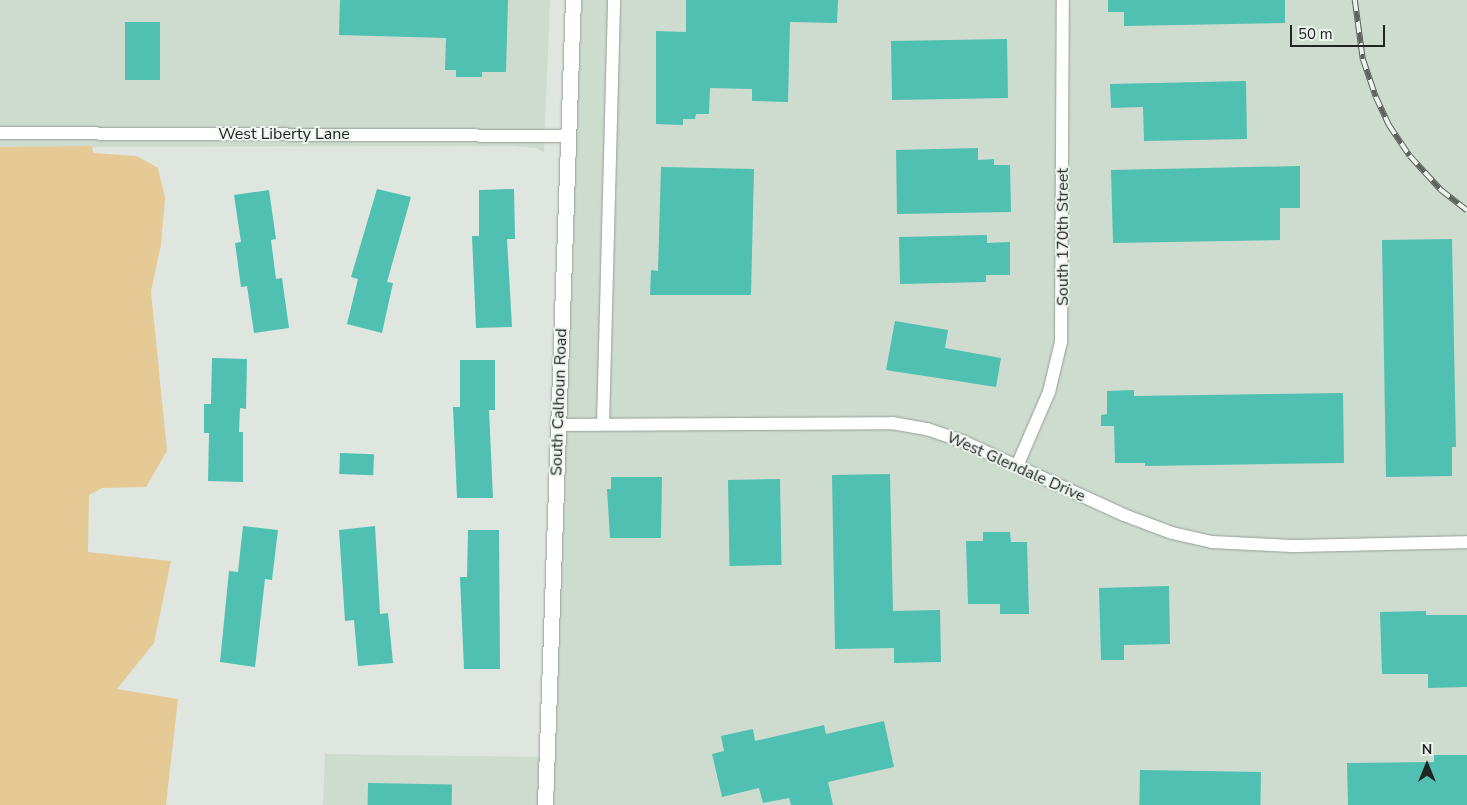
<!DOCTYPE html>
<style>
body{margin:0}
#map{position:relative;width:1467px;height:805px;overflow:hidden;background:#dfe6e0;font-family:"Nunito Sans",sans-serif}
div>[style]{position:absolute}
[style*='--x']{left:calc(var(--x)*1px);top:calc(var(--y)*1px);width:calc(var(--w)*1px);rotate:calc(var(--a)*1deg)}
.built>*{inset:0;background:#cedcd0}
.green>*{inset:0;background:#e6ca96}
.building>*{inset:0;background:#4fc0b2;transform-origin:0 0}
.roads{filter:drop-shadow(0 0 1px #969d97) drop-shadow(0 0 1px #969d97)}
.minor>*{height:12px;margin:-6px;padding:0 6px;transform-origin:6px;border-radius:6px;background:#fff}
.tertiary>*{height:15px;margin:-7.5px;padding:0 7.5px;transform-origin:7.5px;border-radius:7.5px;background:#fff}
.rail>*{height:5.5px;margin-top:-2.75px;transform-origin:0;background:repeating-linear-gradient(90deg,#ecf4ed 0 11px,#5e635f 0 22px);box-sizing:border-box;border-block:1px solid #5e635f}
span{translate:-50% -50%;white-space:nowrap;text-align:center;line-height:1.15;-webkit-text-stroke:4px #ecf4ed;paint-order:stroke}
.street-label{font-size:16px;color:#212422}
.north{position:absolute;left:1402px;top:740px;width:50px;height:50px;-webkit-text-stroke:4px #ecf4ed;paint-order:stroke;rotate:0deg;font-size:14px;font-weight:700;line-height:20px;text-align:center;color:#212422}
.north::after{content:'';display:block;margin:auto;width:18px;height:22px;background:#212422;clip-path:polygon(50% 0,100% 100%,50% 72%,0 100%)}
.scale{position:absolute;left:1290px;top:25px;width:95px;height:22px;box-sizing:border-box;border:2px solid #212422;border-top:0;padding-left:6px;font-size:15px;line-height:18px;white-space:nowrap;color:#212422;-webkit-text-stroke:4px #ecf4ed;paint-order:stroke}
</style>
<div id="map">
<div class="built">
<div style="clip-path:polygon(0 0,550px 0,544px 153px,536px 148px,513px 146px,0 147px)"></div>
<div style="clip-path:polygon(573px 0,1467px 0,1467px 805px,323px 805px,325px 754px,546px 757px)"></div>
</div>
<div class="green">
<div style="clip-path:polygon(92px 146px,93px 153px,137px 156px,158px 168px,165px 198px,161px 245px,151px 291px,167px 451px,146px 487px,102px 488px,89px 495px,88px 552px,171px 561px,154px 643px,117px 689px,178px 699px,166px 805px,0 805px,0 147px)"></div>
</div>
<div class="building">
<div style="clip-path:polygon(340px 0,508px 0,506px 72px,482px 72px,482px 77px,456px 77px,456px 70px,445px 70px,446px 38px,339px 35px)"></div>
<div style="clip-path:polygon(686px 0,838px 0,837px 23px,790px 22px,788px 102px,752px 101px,752px 89px,710px 88px,709px 114px,696px 114px,695px 119px,683px 119px,683px 125px,656px 124px,656px 31px,686px 32px)"></div>
<div style="clip-path:polygon(1108px 0,1285px 0,1285px 23px,1124px 26px,1124px 12px,1108px 12px)"></div>
<div style="left:125px;top:22px;width:35px;height:58px"></div>
<div style="left:1007px;top:39px;width:59px;height:116px;rotate:89deg"></div>
<div style="clip-path:polygon(1246px 81px,1247px 139px,1144px 141px,1143px 107px,1111px 108px,1110px 84px)"></div>
<div style="clip-path:polygon(978px 148px,978px 160px,994px 159px,994px 165px,1010px 165px,1011px 212px,897px 214px,896px 150px)"></div>
<div style="clip-path:polygon(1300px 166px,1300px 208px,1280px 208px,1280px 240px,1113px 243px,1111px 170px)"></div>
<div style="clip-path:polygon(661px 167px,754px 169px,751px 295px,650px 295px,651px 270px,658px 271px)"></div>
<div style="clip-path:polygon(377px 189px,411px 197px,387px 282px,393px 283px,382px 333px,347px 324px,358px 279px,351px 277px)"></div>
<div style="clip-path:polygon(514px 189px,515px 239px,507px 239px,512px 327px,476px 328px,472px 236px,479px 236px,479px 190px)"></div>
<div style="clip-path:polygon(269px 190px,276px 239px,271px 240px,276px 279px,282px 278px,289px 328px,254px 333px,247px 286px,241px 287px,235px 243px,241px 242px,234px 195px)"></div>
<div style="clip-path:polygon(987px 235px,987px 243px,1010px 242px,1010px 275px,986px 275px,986px 282px,900px 284px,899px 237px)"></div>
<div style="clip-path:polygon(1452px 239px,1456px 447px,1452px 447px,1452px 476px,1386px 477px,1382px 240px)"></div>
<div style="clip-path:polygon(895px 321px,948px 330px,945px 348px,1001px 358px,996px 387px,886px 370px)"></div>
<div style="clip-path:polygon(212px 358px,247px 359px,246px 409px,240px 408px,239px 432px,243px 432px,243px 482px,208px 481px,209px 433px,204px 433px,204px 404px,211px 404px)"></div>
<div style="clip-path:polygon(460px 360px,495px 360px,495px 410px,489px 410px,493px 498px,457px 498px,453px 407px,460px 407px)"></div>
<div style="clip-path:polygon(1134px 390px,1134px 396px,1343px 393px,1344px 463px,1145px 466px,1145px 463px,1115px 463px,1114px 426px,1101px 426px,1101px 415px,1107px 414px,1107px 391px)"></div>
<div style="left:340px;top:453px;width:34px;height:21px;rotate:2deg"></div>
<div style="clip-path:polygon(890px 474px,893px 611px,940px 610px,941px 662px,894px 663px,894px 648px,835px 649px,832px 475px)"></div>
<div style="clip-path:polygon(611px 477px,662px 477px,661px 538px,610px 538px,607px 489px,611px 489px)"></div>
<div style="left:780px;top:479px;width:86px;height:52px;rotate:89deg"></div>
<div style="clip-path:polygon(243px 526px,278px 530px,272px 580px,265px 579px,255px 667px,220px 662px,229px 571px,238px 572px)"></div>
<div style="clip-path:polygon(375px 526px,380px 614px,388px 613px,393px 663px,358px 666px,354px 620px,345px 621px,339px 530px)"></div>
<div style="clip-path:polygon(468px 530px,499px 530px,500px 669px,464px 669px,460px 577px,467px 577px)"></div>
<div style="clip-path:polygon(983px 532px,1010px 532px,1011px 542px,1027px 542px,1029px 614px,1000px 614px,1000px 604px,968px 604px,966px 541px,983px 541px)"></div>
<div style="clip-path:polygon(1169px 586px,1170px 644px,1124px 645px,1124px 660px,1101px 660px,1099px 588px)"></div>
<div style="clip-path:polygon(1426px 611px,1426px 615px,1467px 615px,1467px 687px,1428px 688px,1428px 674px,1382px 674px,1380px 612px)"></div>
<div style="clip-path:polygon(884px 721px,894px 767px,828px 782px,833px 805px,791px 805px,789px 798px,763px 803px,759px 788px,722px 797px,712px 754px,724px 751px,721px 736px,753px 729px,755px 741px,824px 725px,826px 734px)"></div>
<div style="clip-path:polygon(1434px 755px,1467px 755px,1467px 805px,1348px 805px,1347px 763px,1434px 762px)"></div>
<div style="left:1140px;top:770px;width:121px;height:35px;rotate:1deg"></div>
<div style="left:368px;top:783px;width:84px;height:22px;rotate:1deg"></div>
</div>
<div class="roads">
<div class="minor">
<div style="--x:0;--y:133;--w:568;--a:0.3"></div>
<div style="--x:603;--y:424;--w:424;--a:-88.5"></div>
<div style="--x:558;--y:425;--w:334;--a:-0.3"></div>
<div style="--x:892;--y:423;--w:36;--a:10"></div>
<div style="--x:927;--y:429;--w:39;--a:19"></div>
<div style="--x:964;--y:442;--w:176;--a:24.5"></div>
<div style="--x:1124;--y:515;--w:51;--a:20.6"></div>
<div style="--x:1172;--y:533;--w:41;--a:12.7"></div>
<div style="--x:1212;--y:542;--w:80;--a:2.9"></div>
<div style="--x:1292;--y:546;--w:175;--a:-1.3"></div>
<div style="--x:1017;--y:466;--w:81;--a:-66.6"></div>
<div style="--x:1049;--y:392;--w:51;--a:-76.5"></div>
<div style="--x:1061;--y:342;--w:342;--a:-89.7"></div>
</div>
<div class="tertiary">
<div style="--x:545;--y:805;--w:805;--a:-88.01"></div>
</div>
</div>
<div class="rail">
<div style="--x:1355;--y:0;--w:60;--a:82.3"></div>
<div style="--x:1363;--y:59;--w:40;--a:71.1"></div>
<div style="--x:1376;--y:97;--w:31;--a:65"></div>
<div style="--x:1389;--y:125;--w:37;--a:56"></div>
<div style="--x:1410;--y:156;--w:46;--a:47.6"></div>
<div style="--x:1441;--y:190;--w:33;--a:38"></div>
</div>
<div class="street-label">
<span style="left:284px;top:134px">West Liberty Lane</span>
<span style="left:1063px;top:237px;rotate:-90deg">South 170th Street</span>
<span style="left:559px;top:402px;rotate:-88deg">South Calhoun Road</span>
<span style="left:1016px;top:467px;rotate:24deg">West Glendale Drive</span>
</div>
<div class="north">N</div>
<div class="scale">50 m</div>
</div>
